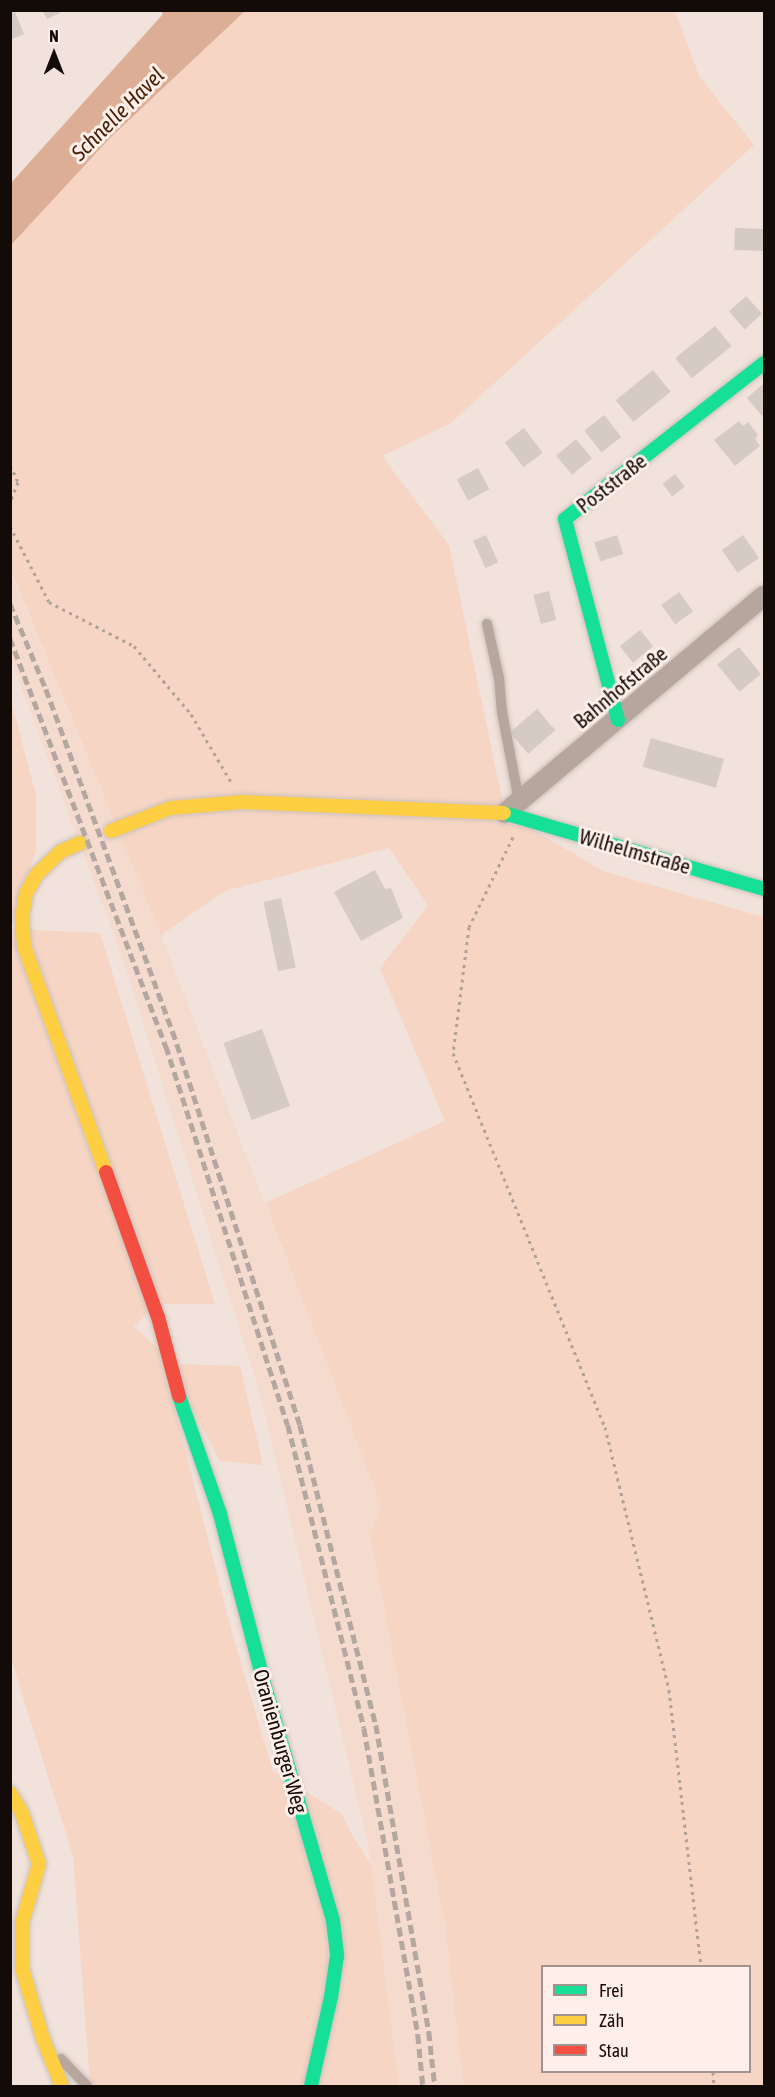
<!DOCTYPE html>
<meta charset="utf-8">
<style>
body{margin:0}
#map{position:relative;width:775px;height:2097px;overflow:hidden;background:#f1e3db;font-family:"Asap Condensed",sans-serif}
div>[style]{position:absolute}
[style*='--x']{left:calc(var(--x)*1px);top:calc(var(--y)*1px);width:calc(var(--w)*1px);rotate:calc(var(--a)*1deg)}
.built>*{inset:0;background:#f4dbce}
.green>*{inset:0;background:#f6d5c4}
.water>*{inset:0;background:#ddae96}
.building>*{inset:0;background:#d5cac4;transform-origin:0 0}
.path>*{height:3px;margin-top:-1.5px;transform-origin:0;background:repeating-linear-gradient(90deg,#aea29a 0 3px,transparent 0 7.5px)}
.roads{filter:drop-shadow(0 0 2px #ccc1bb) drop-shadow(0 0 2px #ccc1bb)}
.lane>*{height:10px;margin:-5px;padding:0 5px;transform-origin:5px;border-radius:5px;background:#b6a69e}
.street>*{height:20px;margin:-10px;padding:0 10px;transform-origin:10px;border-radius:10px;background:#b6a69e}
.fast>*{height:14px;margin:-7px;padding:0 7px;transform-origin:7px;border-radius:7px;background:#16e098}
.slow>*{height:14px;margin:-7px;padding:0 7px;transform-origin:7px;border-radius:7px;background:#ffcf43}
.jam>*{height:14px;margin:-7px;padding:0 7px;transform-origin:7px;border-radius:7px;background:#f24e42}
.rail>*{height:4.5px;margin-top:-2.25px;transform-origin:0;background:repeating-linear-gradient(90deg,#b3a7a0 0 9px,transparent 0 13.5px)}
span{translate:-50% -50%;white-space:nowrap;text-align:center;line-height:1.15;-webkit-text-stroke:6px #ffefe8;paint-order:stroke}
.street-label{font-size:21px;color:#130b07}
.water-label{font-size:22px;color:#461f06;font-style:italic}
.frame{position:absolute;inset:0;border:12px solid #130b07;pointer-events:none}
.legend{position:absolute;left:541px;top:1965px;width:210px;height:108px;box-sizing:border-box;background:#ffefe8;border:2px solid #a1948e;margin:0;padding:8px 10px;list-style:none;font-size:18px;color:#130b07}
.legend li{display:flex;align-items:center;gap:12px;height:30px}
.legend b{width:30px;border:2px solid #a1948e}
.north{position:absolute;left:24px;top:24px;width:60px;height:60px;-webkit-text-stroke:4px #ffefe8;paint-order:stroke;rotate:0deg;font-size:16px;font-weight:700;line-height:24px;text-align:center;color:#130b07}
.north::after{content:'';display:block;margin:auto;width:21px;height:27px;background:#130b07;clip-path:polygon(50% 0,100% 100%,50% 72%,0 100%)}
</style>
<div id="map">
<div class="built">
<div style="clip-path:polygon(10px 571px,161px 935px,381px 1505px,370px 1535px,446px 1930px,463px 2086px,399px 2086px,368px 1844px,260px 1394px,123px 960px,11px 660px)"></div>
</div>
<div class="green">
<div style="clip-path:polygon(evenodd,245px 11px,675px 11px,699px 76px,754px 145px,451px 423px,382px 456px,449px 545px,505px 813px,603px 871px,764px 917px,764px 2086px,463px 2086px,446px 1930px,370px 1535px,381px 1505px,265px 1203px,445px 1121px,380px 968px,428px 905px,389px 848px,225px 891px,161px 935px,11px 571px,10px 245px,110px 138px,245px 11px,542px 1966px,750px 1966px,750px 2072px,542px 2072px,542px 1966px)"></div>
<div style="clip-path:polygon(11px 700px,36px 795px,36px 850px,11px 929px,100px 933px,215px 1304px,157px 1304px,134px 1327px,176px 1364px,240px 1366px,263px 1465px,220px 1461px,180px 1386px,169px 1387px,233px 1636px,273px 1771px,342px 1814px,352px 1835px,371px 1865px,399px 2086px,95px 2086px,90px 2083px,73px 1856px,11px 1659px)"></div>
</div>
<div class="water">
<div style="clip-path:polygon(161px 11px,245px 11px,110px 138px,11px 245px,11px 183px,163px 14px)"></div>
</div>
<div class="building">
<div style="clip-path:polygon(42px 10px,59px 10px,60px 13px,47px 19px)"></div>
<div style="clip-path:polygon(15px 12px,24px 34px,10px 40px,10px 14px)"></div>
<div style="left:735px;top:228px;width:29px;height:22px;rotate:2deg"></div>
<div style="left:746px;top:296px;width:24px;height:23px;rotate:48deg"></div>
<div style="left:715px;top:326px;width:26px;height:51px;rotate:51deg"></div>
<div style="left:653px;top:370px;width:28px;height:48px;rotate:51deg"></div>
<div style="clip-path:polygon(763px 384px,764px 414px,762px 416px,747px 398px)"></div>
<div style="left:604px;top:415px;width:28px;height:25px;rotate:52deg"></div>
<div style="clip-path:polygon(739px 421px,743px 426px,748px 422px,758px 435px,755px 439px,760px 446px,735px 466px,714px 440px)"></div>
<div style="left:524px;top:428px;width:31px;height:24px;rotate:53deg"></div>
<div style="left:576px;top:439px;width:25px;height:26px;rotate:50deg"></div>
<div style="left:478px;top:468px;width:24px;height:24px;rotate:62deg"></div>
<div style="left:675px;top:474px;width:16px;height:16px;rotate:52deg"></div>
<div style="left:486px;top:535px;width:30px;height:14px;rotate:66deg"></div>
<div style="left:617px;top:535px;width:20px;height:24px;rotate:72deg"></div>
<div style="left:743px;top:535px;width:28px;height:26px;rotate:55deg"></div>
<div style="left:549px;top:591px;width:30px;height:16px;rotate:76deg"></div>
<div style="left:679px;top:592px;width:24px;height:22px;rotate:54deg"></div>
<div style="left:640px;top:630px;width:21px;height:26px;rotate:51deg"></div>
<div style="left:739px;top:647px;width:35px;height:28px;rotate:51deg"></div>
<div style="left:537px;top:709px;width:28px;height:36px;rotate:49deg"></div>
<div style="left:651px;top:738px;width:76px;height:30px;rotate:16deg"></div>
<div style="clip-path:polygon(375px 870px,385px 889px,391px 888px,403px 918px,361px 941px,334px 892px)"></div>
<div style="left:281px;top:898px;width:71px;height:18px;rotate:78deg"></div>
<div style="left:262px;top:1029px;width:82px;height:41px;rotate:70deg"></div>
</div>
<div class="path">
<div style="--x:10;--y:465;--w:19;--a:65"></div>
<div style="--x:18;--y:482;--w:22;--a:111"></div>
<div style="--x:10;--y:526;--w:85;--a:62.8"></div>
<div style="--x:49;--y:602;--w:96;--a:27.4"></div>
<div style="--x:134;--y:646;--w:89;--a:50"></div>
<div style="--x:191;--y:714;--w:79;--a:59.5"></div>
<div style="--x:513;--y:837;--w:100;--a:116.1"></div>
<div style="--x:469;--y:927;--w:127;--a:97.2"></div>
<div style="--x:453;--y:1053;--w:404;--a:67.9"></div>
<div style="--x:605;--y:1427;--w:271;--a:76.3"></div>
<div style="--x:669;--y:1690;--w:278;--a:83.4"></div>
<div style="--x:713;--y:2072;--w:14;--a:86"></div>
</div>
<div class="roads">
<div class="lane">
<div style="--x:487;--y:624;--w:55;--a:77.5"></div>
<div style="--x:499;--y:678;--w:34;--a:85"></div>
<div style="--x:502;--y:712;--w:91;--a:79.2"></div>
<div style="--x:61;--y:2059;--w:37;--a:46"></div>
</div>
<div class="street">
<div style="--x:505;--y:813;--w:338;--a:-40"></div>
</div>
<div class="fast">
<div style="--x:618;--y:720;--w:208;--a:-104.8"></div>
<div style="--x:565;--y:519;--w:253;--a:-38.1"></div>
<div style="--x:504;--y:813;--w:271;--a:16.3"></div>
<div style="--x:179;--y:1396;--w:125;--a:70.8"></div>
<div style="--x:220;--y:1514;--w:175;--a:75.4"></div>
<div style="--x:264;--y:1683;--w:248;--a:73.8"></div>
<div style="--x:333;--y:1921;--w:35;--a:83"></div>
<div style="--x:337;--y:1956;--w:41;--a:98.3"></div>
<div style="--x:331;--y:1997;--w:91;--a:102.7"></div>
</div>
<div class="slow">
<div style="--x:111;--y:831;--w:64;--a:-21"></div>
<div style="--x:171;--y:808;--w:72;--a:-4.8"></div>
<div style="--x:243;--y:802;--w:261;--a:2.4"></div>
<div style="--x:80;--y:843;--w:22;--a:156"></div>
<div style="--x:60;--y:852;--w:32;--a:136"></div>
<div style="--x:37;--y:874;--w:22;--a:120"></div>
<div style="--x:26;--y:893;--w:24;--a:99"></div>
<div style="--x:22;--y:917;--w:29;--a:86"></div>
<div style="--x:24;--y:946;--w:240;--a:70.1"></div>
<div style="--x:10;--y:1793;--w:23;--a:59"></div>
<div style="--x:22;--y:1813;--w:54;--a:71.6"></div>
<div style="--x:39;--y:1864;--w:61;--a:106.1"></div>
<div style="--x:22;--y:1923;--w:45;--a:90"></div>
<div style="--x:22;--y:1968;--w:74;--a:73.5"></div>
<div style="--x:43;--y:2039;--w:51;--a:68"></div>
</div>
<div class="jam">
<div style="--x:106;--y:1172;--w:154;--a:70.3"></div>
<div style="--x:158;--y:1317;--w:82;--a:75.1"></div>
</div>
</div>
<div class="rail">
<div style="--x:10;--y:603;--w:93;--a:67.3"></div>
<div style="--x:46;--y:689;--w:378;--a:69.7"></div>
<div style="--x:177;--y:1044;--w:400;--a:72.1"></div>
<div style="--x:300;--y:1425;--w:309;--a:75.8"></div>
<div style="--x:376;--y:1725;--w:312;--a:80.2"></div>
<div style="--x:429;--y:2032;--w:54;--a:83.7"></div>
<div style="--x:10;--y:638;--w:437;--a:69.1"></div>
<div style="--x:166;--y:1046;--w:398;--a:72.2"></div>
<div style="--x:288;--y:1425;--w:312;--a:75.9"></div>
<div style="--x:364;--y:1728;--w:312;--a:80"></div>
<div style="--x:418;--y:2035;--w:51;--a:84.4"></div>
</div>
<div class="street-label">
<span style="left:611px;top:483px;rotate:-38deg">Poststraße</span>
<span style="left:620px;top:687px;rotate:-40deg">Bahnhofstraße</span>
<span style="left:635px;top:851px;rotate:16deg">Wilhelmstraße</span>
<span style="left:281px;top:1741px;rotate:74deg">Oranienburger Weg</span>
</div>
<div class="water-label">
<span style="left:118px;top:114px;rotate:-45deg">Schnelle Havel</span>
</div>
<div class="frame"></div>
<ul class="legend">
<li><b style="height:8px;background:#16e098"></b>Frei</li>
<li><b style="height:8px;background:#ffcf43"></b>Zäh</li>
<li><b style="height:8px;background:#f24e42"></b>Stau</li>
</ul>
<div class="north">N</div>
</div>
